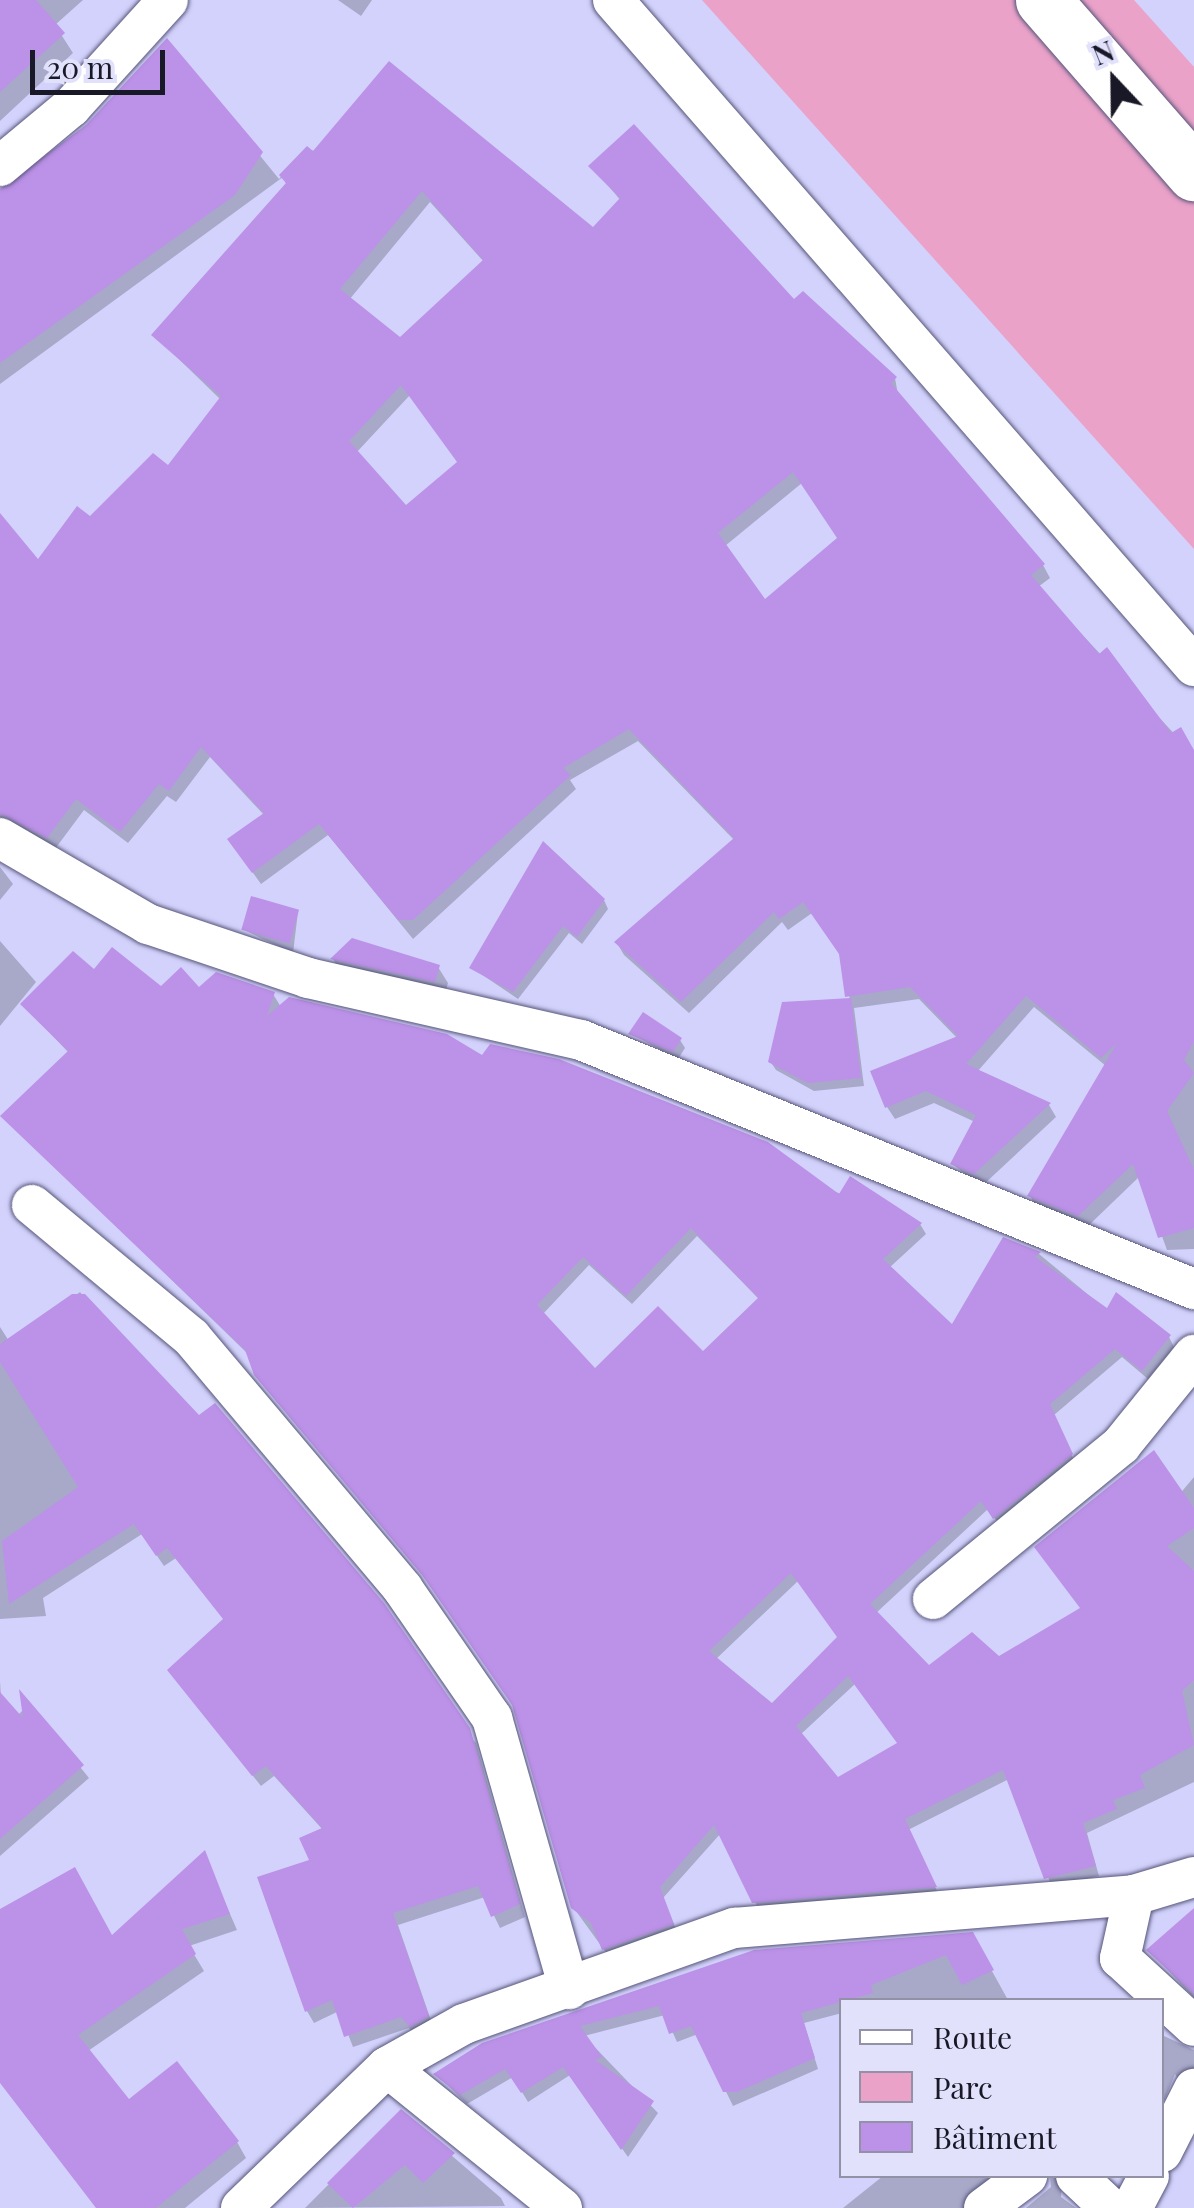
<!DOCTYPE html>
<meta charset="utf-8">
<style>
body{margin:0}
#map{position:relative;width:1194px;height:2208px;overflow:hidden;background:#d3d2fc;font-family:"Playfair Display",serif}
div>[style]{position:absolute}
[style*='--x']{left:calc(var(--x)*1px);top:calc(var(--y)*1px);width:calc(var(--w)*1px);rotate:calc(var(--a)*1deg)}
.green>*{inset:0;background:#eaa2c9}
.shadow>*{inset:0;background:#0003}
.building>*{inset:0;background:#bc91e8;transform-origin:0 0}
.roads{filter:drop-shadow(0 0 2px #565579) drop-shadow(0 0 2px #565579)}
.street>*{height:40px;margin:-20px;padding:0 20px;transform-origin:20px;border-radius:20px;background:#fff}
.primary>*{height:55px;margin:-27.5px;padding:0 27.5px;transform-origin:27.5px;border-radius:27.5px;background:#fff}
span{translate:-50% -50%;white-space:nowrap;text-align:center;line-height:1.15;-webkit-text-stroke:9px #e2e1fb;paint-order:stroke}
.legend{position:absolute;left:839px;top:1998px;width:325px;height:180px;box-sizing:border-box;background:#e2e1fb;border:2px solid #9291a6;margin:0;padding:12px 18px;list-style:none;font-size:30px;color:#191827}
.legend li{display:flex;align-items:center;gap:20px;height:50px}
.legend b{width:50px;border:2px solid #9291a6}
.north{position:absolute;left:1064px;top:30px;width:100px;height:100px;-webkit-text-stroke:8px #e2e1fb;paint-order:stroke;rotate:338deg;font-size:28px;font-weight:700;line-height:40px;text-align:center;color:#191827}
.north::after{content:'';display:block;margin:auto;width:35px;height:45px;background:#191827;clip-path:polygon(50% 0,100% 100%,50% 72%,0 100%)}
.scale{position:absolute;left:30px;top:50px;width:135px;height:45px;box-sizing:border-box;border:5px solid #191827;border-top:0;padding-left:12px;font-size:30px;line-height:35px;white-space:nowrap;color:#191827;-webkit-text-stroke:8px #e2e1fb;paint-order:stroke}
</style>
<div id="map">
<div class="green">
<div style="clip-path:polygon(702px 0,1134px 0,1194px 67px,1194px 549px)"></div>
</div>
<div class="shadow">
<div style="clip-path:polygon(0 0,83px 0,55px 25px,73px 53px,0 121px)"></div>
<div style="clip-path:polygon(338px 0,372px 0,361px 16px)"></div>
<div style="clip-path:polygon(evenodd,167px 41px,279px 179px,307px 149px,594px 231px,621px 201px,592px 166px,895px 378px,898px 395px,1043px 565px,1050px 578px,1038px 587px,1194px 755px,1194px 1249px,1167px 1250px,1140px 1176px,1086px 1228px,1037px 1208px,1030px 1196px,1106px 1066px,1034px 1007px,977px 1072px,1049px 1105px,1056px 1117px,982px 1186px,952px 1164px,975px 1122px,934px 1103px,895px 1119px,887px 1107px,958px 1039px,919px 999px,854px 1008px,864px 1086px,814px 1091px,776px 1070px,770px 1061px,850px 1001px,842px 956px,812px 913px,788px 930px,782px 922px,689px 1013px,624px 955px,617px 943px,735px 841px,638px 741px,570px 780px,576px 789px,413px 939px,328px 835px,261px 884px,238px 852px,264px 815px,210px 757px,176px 802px,167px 796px,128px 843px,84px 810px,55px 849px,0 829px,0 517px,39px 563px,168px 469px,221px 400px,154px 335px,287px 186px,283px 177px,0 384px,0 191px,88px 127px,167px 41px,430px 202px,484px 262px,401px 341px,349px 300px,430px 202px,167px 41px,410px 395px,459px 464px,405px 508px,356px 453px,410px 395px,167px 41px,802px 483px,839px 539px,764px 602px,725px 546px,802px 483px)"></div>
<div style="clip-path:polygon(0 867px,13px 884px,0 900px)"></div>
<div style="clip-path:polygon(604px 900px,608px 909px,582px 944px,569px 933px,518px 999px,472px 968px)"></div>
<div style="clip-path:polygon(298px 912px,293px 953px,244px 930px)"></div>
<div style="clip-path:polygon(0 941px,36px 982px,0 1026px)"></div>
<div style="clip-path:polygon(333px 959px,438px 967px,448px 983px,444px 997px,342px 974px)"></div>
<div style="clip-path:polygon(evenodd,94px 973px,161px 989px,273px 994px,281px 1007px,482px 1058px,920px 1224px,926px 1234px,889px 1268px,952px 1328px,1004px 1240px,1039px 1254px,1108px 1311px,1169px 1337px,1174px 1347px,1148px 1379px,1122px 1357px,1054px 1415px,1076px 1465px,1001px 1527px,988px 1509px,875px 1614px,929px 1669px,999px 1660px,1082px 1610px,1194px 1477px,1194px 1782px,1087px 1833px,1099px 1876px,1052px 1887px,1009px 1779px,908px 1830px,940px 1897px,760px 1912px,721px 1833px,663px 1898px,678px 1934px,610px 1958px,573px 1907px,515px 1707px,431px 1585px,250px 1356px,3px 1116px,69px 1053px,23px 1005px,94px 973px,697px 1236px,760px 1300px,703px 1354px,595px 1371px,542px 1315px,589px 1265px,632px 1304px,697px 1236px,94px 973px,798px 1581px,840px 1638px,772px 1706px,715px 1660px,798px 1581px,94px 973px,855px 1684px,899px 1744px,838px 1780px,800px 1735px,855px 1684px)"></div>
<div style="clip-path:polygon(631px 1034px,680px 1040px,685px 1048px,678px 1059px)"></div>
<div style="clip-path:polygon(80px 1292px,476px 1743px,525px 1917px,500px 1928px,485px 1897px,398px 1925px,434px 2029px,418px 2038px,409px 2028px,353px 2047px,339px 2011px,314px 2023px,307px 2011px,260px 1878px,312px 1861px,323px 1830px,274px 1776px,261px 1786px,170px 1671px,225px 1620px,176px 1558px,164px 1566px,142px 1534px,43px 1598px,46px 1616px,0 1619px,0 1327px,9px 1341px)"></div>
<div style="clip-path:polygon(0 1681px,3px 1730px,29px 1704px,89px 1778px,0 1856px)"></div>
<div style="clip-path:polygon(204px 1854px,237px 1930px,189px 1946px,204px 1971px,88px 2051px,129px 2102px,237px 2142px,246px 2158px,185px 2208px,98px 2208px,0 2079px,0 1912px,112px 1939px)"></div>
<div style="clip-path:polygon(1194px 1911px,1194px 1998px,1149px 1950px)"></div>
<div style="clip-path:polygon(972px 1935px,1008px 2000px,842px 2000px,842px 2013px,804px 2023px,818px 2069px,733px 2106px,698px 2034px,677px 2042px,665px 2015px,584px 2036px,658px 2113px,628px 2157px,570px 2075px,528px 2102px,513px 2077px,467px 2104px,437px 2075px,483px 2045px)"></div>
<div style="clip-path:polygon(1162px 2035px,1194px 2050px,1194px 2082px,1182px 2086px,1175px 2074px,1162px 2106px)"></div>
<div style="clip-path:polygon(401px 2112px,501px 2198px,505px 2206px,305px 2208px)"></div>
<div style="clip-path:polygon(883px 2176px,1012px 2176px,967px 2208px,843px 2208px)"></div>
<div style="clip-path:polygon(1050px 2176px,1062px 2176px,1061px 2197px,1076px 2208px,1026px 2208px,1051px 2187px)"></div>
</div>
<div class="building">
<div style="clip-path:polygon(0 0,36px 0,65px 33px,0 92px)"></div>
<div style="clip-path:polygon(167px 38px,263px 152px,235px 195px,0 363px,0 189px,86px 125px)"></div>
<div style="clip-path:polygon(evenodd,389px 61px,593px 227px,620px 198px,588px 166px,634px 124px,794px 299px,803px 291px,897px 377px,891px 383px,1045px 564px,1031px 575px,1099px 654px,1107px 647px,1171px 733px,1181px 727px,1194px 750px,1194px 1041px,1184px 1060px,1194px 1073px,1167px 1111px,1194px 1170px,1194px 1228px,1158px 1238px,1133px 1164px,1078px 1216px,1027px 1196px,1117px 1043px,1101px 1058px,1026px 996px,966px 1064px,1051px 1103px,974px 1174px,950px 1164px,976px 1115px,926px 1091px,885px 1108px,870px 1071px,958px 1036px,910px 987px,845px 997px,839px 954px,803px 902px,779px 919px,774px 912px,681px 1002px,614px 942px,734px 838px,629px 729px,563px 768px,571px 775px,413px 920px,398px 920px,319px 824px,252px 873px,227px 839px,264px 813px,201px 747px,169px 791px,159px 784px,120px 832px,76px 799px,47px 838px,0 814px,0 513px,38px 559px,77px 506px,90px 516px,153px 453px,168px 465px,221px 396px,151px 335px,286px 183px,279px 175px,307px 146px,313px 151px,389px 61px,422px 191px,483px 260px,400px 337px,340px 289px,422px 191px,389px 61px,401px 385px,457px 462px,406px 505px,349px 441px,401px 385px,389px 61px,793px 472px,837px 538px,765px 599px,718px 533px,793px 472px)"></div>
<div style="clip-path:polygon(543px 841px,605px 899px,577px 937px,563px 926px,513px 992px,469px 968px)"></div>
<div style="left:251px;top:896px;width:50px;height:35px;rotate:16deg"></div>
<div style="clip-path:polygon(352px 938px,440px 965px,435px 982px,330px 959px)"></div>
<div style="clip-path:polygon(evenodd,112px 947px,161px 986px,181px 967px,199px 987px,216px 972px,275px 992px,267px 1016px,289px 997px,447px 1034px,482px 1055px,490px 1044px,559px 1059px,768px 1142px,839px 1194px,850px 1176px,922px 1223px,883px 1259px,952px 1324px,1003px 1237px,1041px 1252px,1035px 1257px,1107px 1308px,1116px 1292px,1171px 1335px,1142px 1371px,1115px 1349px,1050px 1404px,1073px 1454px,993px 1519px,981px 1501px,870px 1604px,929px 1665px,972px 1632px,999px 1656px,1080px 1608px,1034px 1547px,1154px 1450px,1194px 1508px,1194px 1528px,1167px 1546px,1194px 1571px,1194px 1680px,1182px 1691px,1194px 1745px,1140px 1775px,1145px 1788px,1113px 1800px,1117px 1809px,1083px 1823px,1096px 1866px,1044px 1879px,1003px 1770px,905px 1819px,937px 1887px,752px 1903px,714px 1825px,660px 1887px,674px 1924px,602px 1950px,591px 1923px,571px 1908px,512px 1705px,422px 1575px,254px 1375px,245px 1350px,0 1116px,68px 1051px,20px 1004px,73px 951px,94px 969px,112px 947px,691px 1228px,758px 1298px,703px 1351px,658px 1306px,595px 1368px,537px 1305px,583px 1257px,626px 1296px,691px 1228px,112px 947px,791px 1573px,837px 1637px,772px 1703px,709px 1651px,791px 1573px,112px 947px,848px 1676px,897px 1743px,838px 1777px,796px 1726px,848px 1676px)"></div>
<div style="clip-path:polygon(851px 998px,861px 1078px,808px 1083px,768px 1062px,782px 1002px)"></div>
<div style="clip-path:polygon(643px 1012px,682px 1038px,673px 1052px,628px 1034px)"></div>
<div style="clip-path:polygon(72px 1294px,85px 1294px,199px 1415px,215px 1403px,384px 1603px,470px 1728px,520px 1904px,491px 1917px,478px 1886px,393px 1913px,429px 2016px,410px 2027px,401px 2017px,344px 2037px,332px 2000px,305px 2012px,257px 1877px,309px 1860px,299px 1838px,322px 1828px,266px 1766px,252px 1776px,167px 1670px,223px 1619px,167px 1548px,156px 1556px,134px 1524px,9px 1604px,2px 1541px,78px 1487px,0 1362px,0 1344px)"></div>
<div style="clip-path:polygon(19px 1689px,84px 1765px,0 1839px,0 1692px,23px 1718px)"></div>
<div style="clip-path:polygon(205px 1850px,230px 1914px,182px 1929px,196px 1954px,78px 2035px,129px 2099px,177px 2061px,239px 2141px,156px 2208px,96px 2208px,0 2083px,0 1909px,75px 1867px,112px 1935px)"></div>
<div style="clip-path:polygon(1194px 1908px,1194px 1994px,1146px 1950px)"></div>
<div style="clip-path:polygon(973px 1932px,994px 1970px,962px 1985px,946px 1955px,871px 1985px,873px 1993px,801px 2013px,815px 2058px,737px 2092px,723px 2092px,691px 2026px,669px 2034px,659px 2006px,580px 2026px,602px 2057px,595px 2060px,654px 2101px,621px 2150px,563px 2067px,521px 2093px,505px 2069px,460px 2095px,433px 2074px,482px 2043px,754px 1950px)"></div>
<div style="clip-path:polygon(401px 2109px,455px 2153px,423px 2183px,405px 2165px,353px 2208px,327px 2183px)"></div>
</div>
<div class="roads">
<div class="street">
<div style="--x:613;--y:0;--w:884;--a:48.9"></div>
<div style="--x:0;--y:166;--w:92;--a:-39.7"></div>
<div style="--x:71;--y:107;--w:144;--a:-47.8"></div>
<div style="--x:0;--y:838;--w:171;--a:30.2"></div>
<div style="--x:148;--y:924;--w:169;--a:18.6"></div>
<div style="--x:308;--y:978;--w:280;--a:12.8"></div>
<div style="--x:581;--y:1040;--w:662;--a:22.11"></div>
<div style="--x:32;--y:1205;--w:207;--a:39.7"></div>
<div style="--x:191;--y:1337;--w:329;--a:49.9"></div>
<div style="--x:403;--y:1589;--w:157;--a:55.4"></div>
<div style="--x:492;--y:1718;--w:282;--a:74.1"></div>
<div style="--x:933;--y:1599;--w:243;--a:-39.3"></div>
<div style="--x:1121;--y:1445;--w:116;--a:-51"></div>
<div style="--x:1134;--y:1895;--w:65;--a:102.5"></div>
<div style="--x:1120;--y:1958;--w:100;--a:42.6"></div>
<div style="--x:387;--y:2067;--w:225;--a:38.9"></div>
<div style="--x:1162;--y:2152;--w:71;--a:-63.1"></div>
<div style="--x:1076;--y:2176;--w:47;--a:43.3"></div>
<div style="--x:241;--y:2208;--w:203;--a:-44"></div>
<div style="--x:387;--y:2067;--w:88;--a:-29.2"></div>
<div style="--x:464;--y:2024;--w:287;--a:-19.6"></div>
<div style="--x:734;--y:1928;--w:401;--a:-4.7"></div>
<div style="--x:1134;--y:1895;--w:63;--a:-16.7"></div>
<div style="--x:984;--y:2208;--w:54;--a:-36.7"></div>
<div style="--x:1132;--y:2208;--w:36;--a:-62"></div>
</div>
<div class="primary">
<div style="--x:1043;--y:0;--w:230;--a:48.9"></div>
</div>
</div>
<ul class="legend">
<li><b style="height:12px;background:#fff"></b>Route</li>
<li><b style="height:28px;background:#eaa2c9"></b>Parc</li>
<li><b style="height:28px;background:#bc91e8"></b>Bâtiment</li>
</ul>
<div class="north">N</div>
<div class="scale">20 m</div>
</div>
